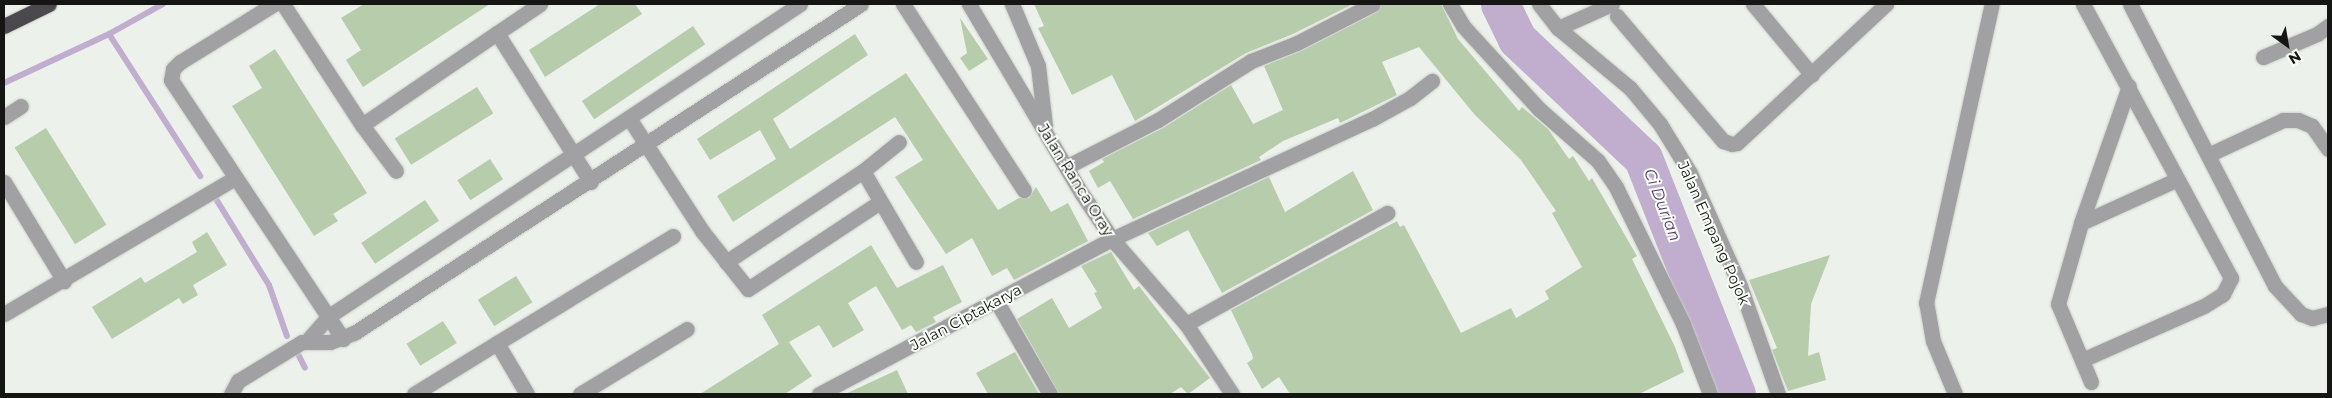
<!DOCTYPE html>
<style>
body{margin:0}
#map{position:relative;width:2332px;height:398px;overflow:hidden;background:#edf1eb;font-family:Montserrat,sans-serif}
div>[style]{position:absolute}
[style*='--x']{left:calc(var(--x)*1px);top:calc(var(--y)*1px);width:calc(var(--w)*1px);rotate:calc(var(--a)*1deg)}
.stream>*{height:6px;margin:-3px;padding:0 3px;transform-origin:3px;border-radius:3px;background:#c1aecf}
.river>*{height:39px;margin:-19.5px;padding:0 19.5px;transform-origin:19.5px;border-radius:19.5px;background:#c1aecf}
.building>*{inset:0;background:#b6ccab;transform-origin:0 0}
.roads{filter:drop-shadow(0 0 1px #cacec9) drop-shadow(0 0 1px #cacec9)}
.minor>*{height:15px;margin:-7.5px;padding:0 7.5px;transform-origin:7.5px;border-radius:7.5px;background:#a1a0a3}
.highway>*{height:15px;margin:-7.5px;padding:0 7.5px;transform-origin:7.5px;border-radius:7.5px;background:#4b494e}
span{translate:-50% -50%;white-space:nowrap;text-align:center;line-height:1.15;-webkit-text-stroke:4px #fafef8;paint-order:stroke}
.street-label{font-size:15px;color:#151614}
.water-label{font-size:16px;color:#563b68;font-style:italic}
.frame{position:absolute;inset:0;border:5px solid #151614;pointer-events:none}
.north{position:absolute;left:2262px;top:20px;width:50px;height:50px;-webkit-text-stroke:4px #fafef8;paint-order:stroke;rotate:148deg;font-size:14px;font-weight:700;line-height:20px;text-align:center;color:#151614}
.north::after{content:'';display:block;margin:auto;width:18px;height:22px;background:#151614;clip-path:polygon(50% 0,100% 100%,50% 72%,0 100%)}
</style>
<div id="map">
<div class="stream">
<div style="--x:109;--y:34;--w:169;--a:57.3"></div>
<div style="--x:4;--y:83;--w:116;--a:-25"></div>
<div style="--x:109;--y:34;--w:62;--a:-29.1"></div>
<div style="--x:216;--y:199;--w:101;--a:58.4"></div>
<div style="--x:269;--y:285;--w:54;--a:70.6"></div>
<div style="--x:299;--y:356;--w:13;--a:63"></div>
</div>
<div class="river">
<div style="--x:1500;--y:4;--w:39;--a:64"></div>
<div style="--x:1517;--y:39;--w:173;--a:43.4"></div>
<div style="--x:1643;--y:158;--w:254;--a:68.5"></div>
</div>
<div class="building">
<div style="clip-path:polygon(364px 4px,490px 4px,363px 87px,346px 60px,361px 50px,341px 18px)"></div>
<div style="clip-path:polygon(600px 4px,635px 4px,642px 14px,545px 77px,529px 50px)"></div>
<div style="clip-path:polygon(1034px 4px,1353px 4px,1293px 34px,1246px 53px,1135px 121px,1112px 75px,1072px 95px,1038px 28px,1044px 26px)"></div>
<div style="clip-path:polygon(1382px 4px,1441px 4px,1458px 39px,1519px 111px,1522px 107px,1548px 129px,1569px 159px,1573px 156px,1589px 181px,1592px 178px,1637px 256px,1632px 259px,1675px 347px,1684px 372px,1639px 394px,1290px 394px,1279px 377px,1262px 389px,1247px 363px,1253px 359px,1252px 354px,1231px 310px,1397px 221px,1400px 227px,1404px 225px,1461px 333px,1511px 308px,1516px 318px,1549px 299px,1545px 291px,1582px 267px,1552px 213px,1556px 211px,1521px 160px,1475px 115px,1419px 47px,1382px 62px,1397px 95px,1340px 123px,1338px 118px,1283px 141px,1259px 157px,1261px 160px,1133px 219px,1110px 181px,1098px 188px,1089px 171px,1104px 162px,1102px 159px,1163px 128px,1231px 85px,1253px 124px,1283px 110px,1264px 66px,1301px 51px,1377px 12px)"></div>
<div style="clip-path:polygon(960px 18px,988px 59px,969px 71px,960px 58px,967px 53px)"></div>
<div style="left:693px;top:26px;width:22px;height:134px;rotate:56deg"></div>
<div style="clip-path:polygon(855px 34px,868px 55px,773px 119px,790px 149px,906px 73px,998px 210px,1019px 198px,1029px 198px,1036px 187px,1051px 212px,1068px 203px,1088px 241px,1014px 280px,1007px 268px,992px 276px,972px 238px,946px 254px,895px 177px,923px 160px,895px 117px,733px 222px,717px 196px,776px 159px,760px 130px,710px 160px,697px 139px)"></div>
<div style="clip-path:polygon(275px 49px,367px 193px,333px 214px,338px 221px,314px 236px,232px 106px,262px 88px,249px 66px)"></div>
<div style="left:477px;top:87px;width:31px;height:97px;rotate:58deg"></div>
<div style="left:46px;top:128px;width:114px;height:37px;rotate:58deg"></div>
<div style="left:490px;top:159px;width:24px;height:39px;rotate:57deg"></div>
<div style="clip-path:polygon(1353px 171px,1373px 210px,1222px 293px,1188px 230px,1157px 246px,1148px 233px,1269px 177px,1285px 212px)"></div>
<div style="left:425px;top:200px;width:25px;height:77px;rotate:56deg"></div>
<div style="clip-path:polygon(207px 232px,227px 265px,193px 285px,198px 295px,183px 304px,179px 298px,112px 339px,92px 307px,141px 277px,145px 283px,197px 252px,192px 242px)"></div>
<div style="clip-path:polygon(871px 245px,897px 288px,943px 265px,962px 302px,933px 317px,936px 322px,916px 332px,911px 325px,902px 330px,876px 286px,848px 303px,864px 330px,833px 348px,819px 325px,789px 342px,812px 376px,785px 394px,700px 394px,779px 344px,762px 315px)"></div>
<div style="clip-path:polygon(1111px 252px,1134px 290px,1139px 286px,1210px 378px,1188px 394px,1181px 387px,1170px 394px,1059px 394px,1017px 319px,1052px 298px,1069px 328px,1102px 308px,1094px 293px,1097px 292px,1081px 266px)"></div>
<div style="clip-path:polygon(1830px 255px,1811px 304px,1808px 356px,1819px 352px,1826px 380px,1788px 391px,1772px 350px,1777px 348px,1749px 280px)"></div>
<div style="left:516px;top:276px;width:31px;height:45px;rotate:58deg"></div>
<div style="left:443px;top:321px;width:26px;height:43px;rotate:58deg"></div>
<div style="clip-path:polygon(1015px 352px,1039px 394px,988px 394px,976px 373px)"></div>
<div style="clip-path:polygon(897px 370px,908px 394px,845px 394px)"></div>
</div>
<div class="roads">
<div class="minor">
<div style="--x:274;--y:4;--w:110;--a:148.3"></div>
<div style="--x:180;--y:62;--w:10;--a:135"></div>
<div style="--x:173;--y:69;--w:11;--a:100"></div>
<div style="--x:171;--y:80;--w:311;--a:56.4"></div>
<div style="--x:283;--y:4;--w:145;--a:56.9"></div>
<div style="--x:362;--y:125;--w:163;--a:-34.3"></div>
<div style="--x:497;--y:33;--w:176;--a:57.8"></div>
<div style="--x:903;--y:4;--w:222;--a:57"></div>
<div style="--x:969;--y:4;--w:221;--a:59.3"></div>
<div style="--x:1082;--y:194;--w:54;--a:56.3"></div>
<div style="--x:1112;--y:239;--w:113;--a:49"></div>
<div style="--x:1186;--y:324;--w:84;--a:56.7"></div>
<div style="--x:1012;--y:4;--w:67;--a:67.2"></div>
<div style="--x:1038;--y:66;--w:60;--a:83.3"></div>
<div style="--x:1450;--y:4;--w:26;--a:59"></div>
<div style="--x:1463;--y:26;--w:113;--a:47.5"></div>
<div style="--x:1539;--y:109;--w:79;--a:41.4"></div>
<div style="--x:1598;--y:161;--w:32;--a:55"></div>
<div style="--x:1616;--y:187;--w:153;--a:63.9"></div>
<div style="--x:1683;--y:324;--w:75;--a:68.9"></div>
<div style="--x:1539;--y:4;--w:31;--a:52"></div>
<div style="--x:1558;--y:28;--w:94;--a:39.8"></div>
<div style="--x:1630;--y:88;--w:47;--a:50.2"></div>
<div style="--x:1660;--y:124;--w:57;--a:58.5"></div>
<div style="--x:1690;--y:173;--w:124;--a:66.1"></div>
<div style="--x:1740;--y:286;--w:114;--a:70.6"></div>
<div style="--x:1753;--y:4;--w:92;--a:50.3"></div>
<div style="--x:2130;--y:4;--w:317;--a:62.8"></div>
<div style="--x:2275;--y:286;--w:38;--a:47"></div>
<div style="--x:2301;--y:314;--w:12;--a:20"></div>
<div style="--x:2312;--y:318;--w:16;--a:-14"></div>
<div style="--x:1617;--y:16;--w:164;--a:49.7"></div>
<div style="--x:1723;--y:141;--w:9;--a:18"></div>
<div style="--x:1732;--y:144;--w:5;--a:-11"></div>
<div style="--x:1737;--y:143;--w:204;--a:-43"></div>
<div style="--x:1558;--y:28;--w:59;--a:-24"></div>
<div style="--x:497;--y:33;--w:52;--a:-34"></div>
<div style="--x:2263;--y:57;--w:59;--a:-23.1"></div>
<div style="--x:2317;--y:34;--w:14;--a:-36"></div>
<div style="--x:4;--y:117;--w:20;--a:-33"></div>
<div style="--x:629;--y:118;--w:135;--a:57.1"></div>
<div style="--x:702;--y:231;--w:74;--a:51.6"></div>
<div style="--x:748;--y:289;--w:158;--a:-33.4"></div>
<div style="--x:362;--y:125;--w:57;--a:53.5"></div>
<div style="--x:2208;--y:155;--w:83;--a:-25"></div>
<div style="--x:2283;--y:120;--w:15;--a:0"></div>
<div style="--x:2298;--y:120;--w:15;--a:23"></div>
<div style="--x:2312;--y:126;--w:28;--a:55"></div>
<div style="--x:1066;--y:167;--w:103;--a:-27.1"></div>
<div style="--x:1158;--y:120;--w:110;--a:-32.4"></div>
<div style="--x:1251;--y:61;--w:49;--a:-21.4"></div>
<div style="--x:1297;--y:43;--w:85;--a:-27.2"></div>
<div style="--x:863;--y:171;--w:46;--a:-38.9"></div>
<div style="--x:4;--y:182;--w:116;--a:58.8"></div>
<div style="--x:2081;--y:223;--w:104;--a:-24.4"></div>
<div style="--x:726;--y:262;--w:164;--a:-33.6"></div>
<div style="--x:863;--y:171;--w:105;--a:59.8"></div>
<div style="--x:997;--y:302;--w:106;--a:60.1"></div>
<div style="--x:4;--y:314;--w:268;--a:-30.5"></div>
<div style="--x:1186;--y:324;--w:230;--a:-28.9"></div>
<div style="--x:307;--y:341;--w:33;--a:-49"></div>
<div style="--x:329;--y:316;--w:565;--a:-33.52"></div>
<div style="--x:497;--y:343;--w:206;--a:-31.3"></div>
<div style="--x:2082;--y:360;--w:133;--a:-23.9"></div>
<div style="--x:2204;--y:306;--w:22;--a:-32"></div>
<div style="--x:2223;--y:294;--w:18;--a:-63"></div>
<div style="--x:2231;--y:278;--w:311;--a:-118.4"></div>
<div style="--x:2091;--y:382;--w:85;--a:-112.9"></div>
<div style="--x:2058;--y:304;--w:84;--a:-74.1"></div>
<div style="--x:2081;--y:223;--w:145;--a:-70.7"></div>
<div style="--x:231;--y:394;--w:15;--a:-62"></div>
<div style="--x:238;--y:381;--w:75;--a:-31.4"></div>
<div style="--x:302;--y:342;--w:28;--a:0"></div>
<div style="--x:330;--y:342;--w:26;--a:-21"></div>
<div style="--x:354;--y:333;--w:604;--a:-32.98"></div>
<div style="--x:414;--y:394;--w:97;--a:-31.6"></div>
<div style="--x:497;--y:343;--w:59;--a:59.5"></div>
<div style="--x:580;--y:394;--w:125;--a:-31.3"></div>
<div style="--x:819;--y:394;--w:331;--a:-27.9"></div>
<div style="--x:1112;--y:239;--w:286;--a:-24.8"></div>
<div style="--x:1372;--y:119;--w:43;--a:-28.9"></div>
<div style="--x:1410;--y:98;--w:28;--a:-38"></div>
<div style="--x:1955;--y:394;--w:57;--a:-112.5"></div>
<div style="--x:1933;--y:341;--w:39;--a:-100"></div>
<div style="--x:1926;--y:303;--w:306;--a:-77.6"></div>
</div>
<div class="highway">
<div style="--x:4;--y:26;--w:50;--a:-26.1"></div>
</div>
</div>
<div class="street-label">
<span style="left:1076px;top:180px;rotate:58deg">Jalan Ranca Oray</span>
<span style="left:1714px;top:233px;rotate:66deg">Jalan Empang Pojok</span>
<span style="left:966px;top:317px;rotate:-28deg">Jalan Ciptakarya</span>
</div>
<div class="water-label">
<span style="left:1662px;top:205px;rotate:69deg">Ci Durian</span>
</div>
<div class="frame"></div>
<div class="north">N</div>
</div>
